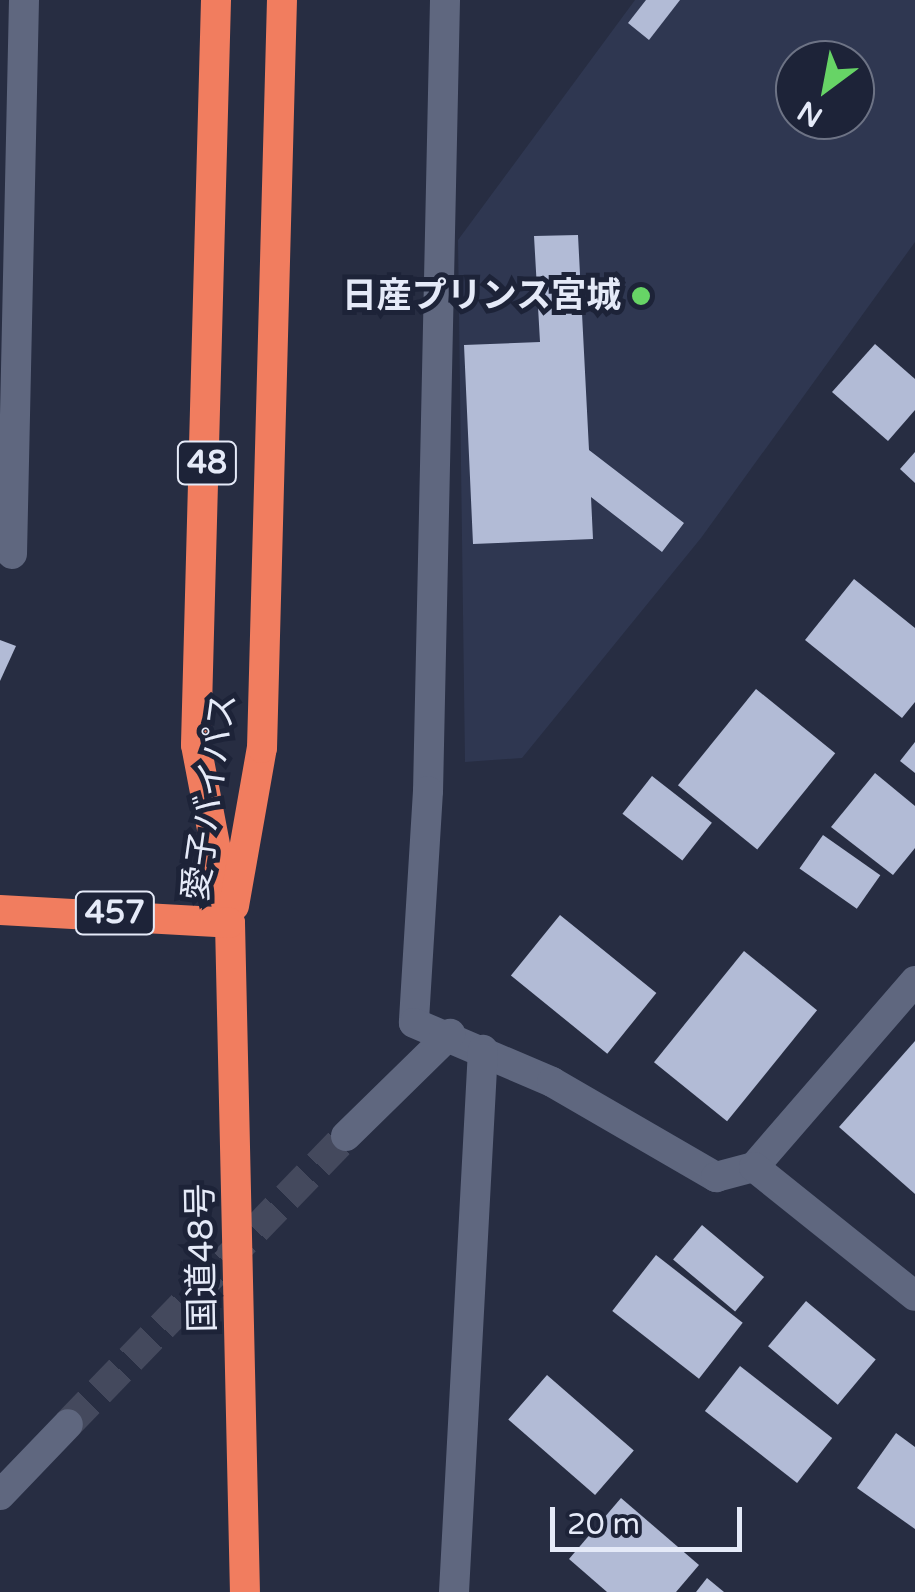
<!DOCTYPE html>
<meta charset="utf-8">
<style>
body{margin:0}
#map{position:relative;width:915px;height:1592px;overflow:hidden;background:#272d42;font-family:"Varela Round","Noto Sans JP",sans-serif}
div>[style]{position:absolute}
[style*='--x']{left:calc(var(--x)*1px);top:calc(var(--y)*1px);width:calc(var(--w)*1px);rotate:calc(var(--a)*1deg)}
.built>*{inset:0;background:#2f3751}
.building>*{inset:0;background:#b2bbd6;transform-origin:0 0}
.street-tunnel>*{height:30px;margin-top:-15px;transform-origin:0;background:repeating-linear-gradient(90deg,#44495d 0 30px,transparent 0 45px)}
.street>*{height:30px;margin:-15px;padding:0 15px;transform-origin:15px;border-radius:15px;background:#5f677f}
.highway>*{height:30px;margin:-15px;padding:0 15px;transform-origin:15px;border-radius:15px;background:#f17d5f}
.dots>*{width:28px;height:28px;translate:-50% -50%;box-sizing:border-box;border:5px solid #1d2338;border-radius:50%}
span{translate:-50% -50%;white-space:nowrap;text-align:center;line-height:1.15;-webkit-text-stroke:10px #1d2338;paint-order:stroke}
.shield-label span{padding:2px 8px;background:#1d2338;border:2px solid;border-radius:8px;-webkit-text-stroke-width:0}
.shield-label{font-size:32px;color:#e5eaf8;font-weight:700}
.poi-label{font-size:35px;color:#e5eaf8;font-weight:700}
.right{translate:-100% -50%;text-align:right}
.street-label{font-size:35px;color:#e5eaf8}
.north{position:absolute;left:775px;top:40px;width:100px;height:100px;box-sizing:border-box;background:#1d2338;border:2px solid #6d7385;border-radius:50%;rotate:212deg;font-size:28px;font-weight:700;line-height:40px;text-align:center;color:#e5eaf8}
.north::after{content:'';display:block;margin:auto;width:35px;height:45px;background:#67d466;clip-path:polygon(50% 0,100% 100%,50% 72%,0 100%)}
.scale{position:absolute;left:550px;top:1507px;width:192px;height:45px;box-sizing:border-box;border:5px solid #e5eaf8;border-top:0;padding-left:12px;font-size:30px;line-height:35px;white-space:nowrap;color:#e5eaf8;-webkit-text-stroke:8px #1d2338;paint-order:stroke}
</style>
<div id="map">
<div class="built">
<div style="clip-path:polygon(evenodd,635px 0,915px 0,915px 242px,701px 538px,522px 758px,465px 762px,458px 240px,635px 0,795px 60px,855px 60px,855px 120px,795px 120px,795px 60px)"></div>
</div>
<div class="building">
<div style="clip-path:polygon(646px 0,680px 0,649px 40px,628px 23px)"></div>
<div style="clip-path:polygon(578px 235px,589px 450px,684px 523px,662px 552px,591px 497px,593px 539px,473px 544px,464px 345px,540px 342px,534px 236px)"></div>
<div style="clip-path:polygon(875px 344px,915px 379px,915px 410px,888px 441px,832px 392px)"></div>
<div style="clip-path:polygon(915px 452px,915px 483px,900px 469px)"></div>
<div style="clip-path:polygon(854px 579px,915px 628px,915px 702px,902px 718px,805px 640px)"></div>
<div style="clip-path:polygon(0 640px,16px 646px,0 681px)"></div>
<div style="left:756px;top:689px;width:102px;height:124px;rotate:39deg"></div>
<div style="clip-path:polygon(915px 742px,915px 773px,900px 761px)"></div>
<div style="clip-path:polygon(875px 773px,915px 806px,915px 848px,893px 875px,831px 827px)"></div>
<div style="left:652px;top:776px;width:76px;height:48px;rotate:38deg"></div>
<div style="left:823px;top:835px;width:70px;height:41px;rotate:35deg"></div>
<div style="left:560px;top:915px;width:124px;height:78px;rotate:39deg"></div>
<div style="left:744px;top:951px;width:94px;height:143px;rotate:39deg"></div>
<div style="clip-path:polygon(915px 1041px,915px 1194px,839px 1127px)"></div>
<div style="left:702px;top:1225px;width:81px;height:45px;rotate:40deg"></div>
<div style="left:656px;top:1255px;width:110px;height:71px;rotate:38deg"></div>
<div style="left:806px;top:1301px;width:91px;height:59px;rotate:40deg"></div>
<div style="left:740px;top:1366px;width:117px;height:57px;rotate:38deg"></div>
<div style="left:547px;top:1375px;width:115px;height:59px;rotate:41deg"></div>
<div style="clip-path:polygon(896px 1433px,915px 1447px,915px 1529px,857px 1488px)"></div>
<div style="clip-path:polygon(621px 1498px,699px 1565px,676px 1592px,607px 1592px,569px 1559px)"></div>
<div style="clip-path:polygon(707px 1578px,724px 1592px,696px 1592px)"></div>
</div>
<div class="street-tunnel">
<div style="--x:68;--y:1424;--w:400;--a:-46"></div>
</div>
<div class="street">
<div style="--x:445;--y:0;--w:791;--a:91.23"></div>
<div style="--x:428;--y:791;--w:232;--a:93.5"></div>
<div style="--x:414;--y:1023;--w:150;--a:23.1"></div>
<div style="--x:552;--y:1082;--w:190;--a:30.1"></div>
<div style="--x:716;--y:1177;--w:39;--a:-15"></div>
<div style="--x:754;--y:1167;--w:246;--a:-49.1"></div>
<div style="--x:12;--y:554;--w:554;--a:-88.76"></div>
<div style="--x:346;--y:1136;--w:146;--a:-44.4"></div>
<div style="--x:754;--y:1167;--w:206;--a:38.7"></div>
<div style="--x:0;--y:1495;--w:98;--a:-46.2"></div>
<div style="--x:454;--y:1592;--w:543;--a:-86.94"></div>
</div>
<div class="highway">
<div style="--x:216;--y:0;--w:745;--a:91.54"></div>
<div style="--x:196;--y:745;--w:181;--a:79.2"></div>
<div style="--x:230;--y:923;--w:669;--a:88.72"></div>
<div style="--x:234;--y:906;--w:160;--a:-80"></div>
<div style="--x:262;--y:748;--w:748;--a:-88.47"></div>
<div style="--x:0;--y:910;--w:230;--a:3.2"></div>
</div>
<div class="dots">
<div style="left:641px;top:296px;background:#67d466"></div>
</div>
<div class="shield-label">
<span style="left:207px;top:463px">48</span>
<span style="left:115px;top:913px">457</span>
</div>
<div class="poi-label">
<span class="right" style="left:621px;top:296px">日産プリンス宮城</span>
</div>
<div class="street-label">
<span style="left:210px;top:797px;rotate:-82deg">愛子バイパス</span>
<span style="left:202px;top:1258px;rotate:-91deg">国道48号</span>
</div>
<div class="north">N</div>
<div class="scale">20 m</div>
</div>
